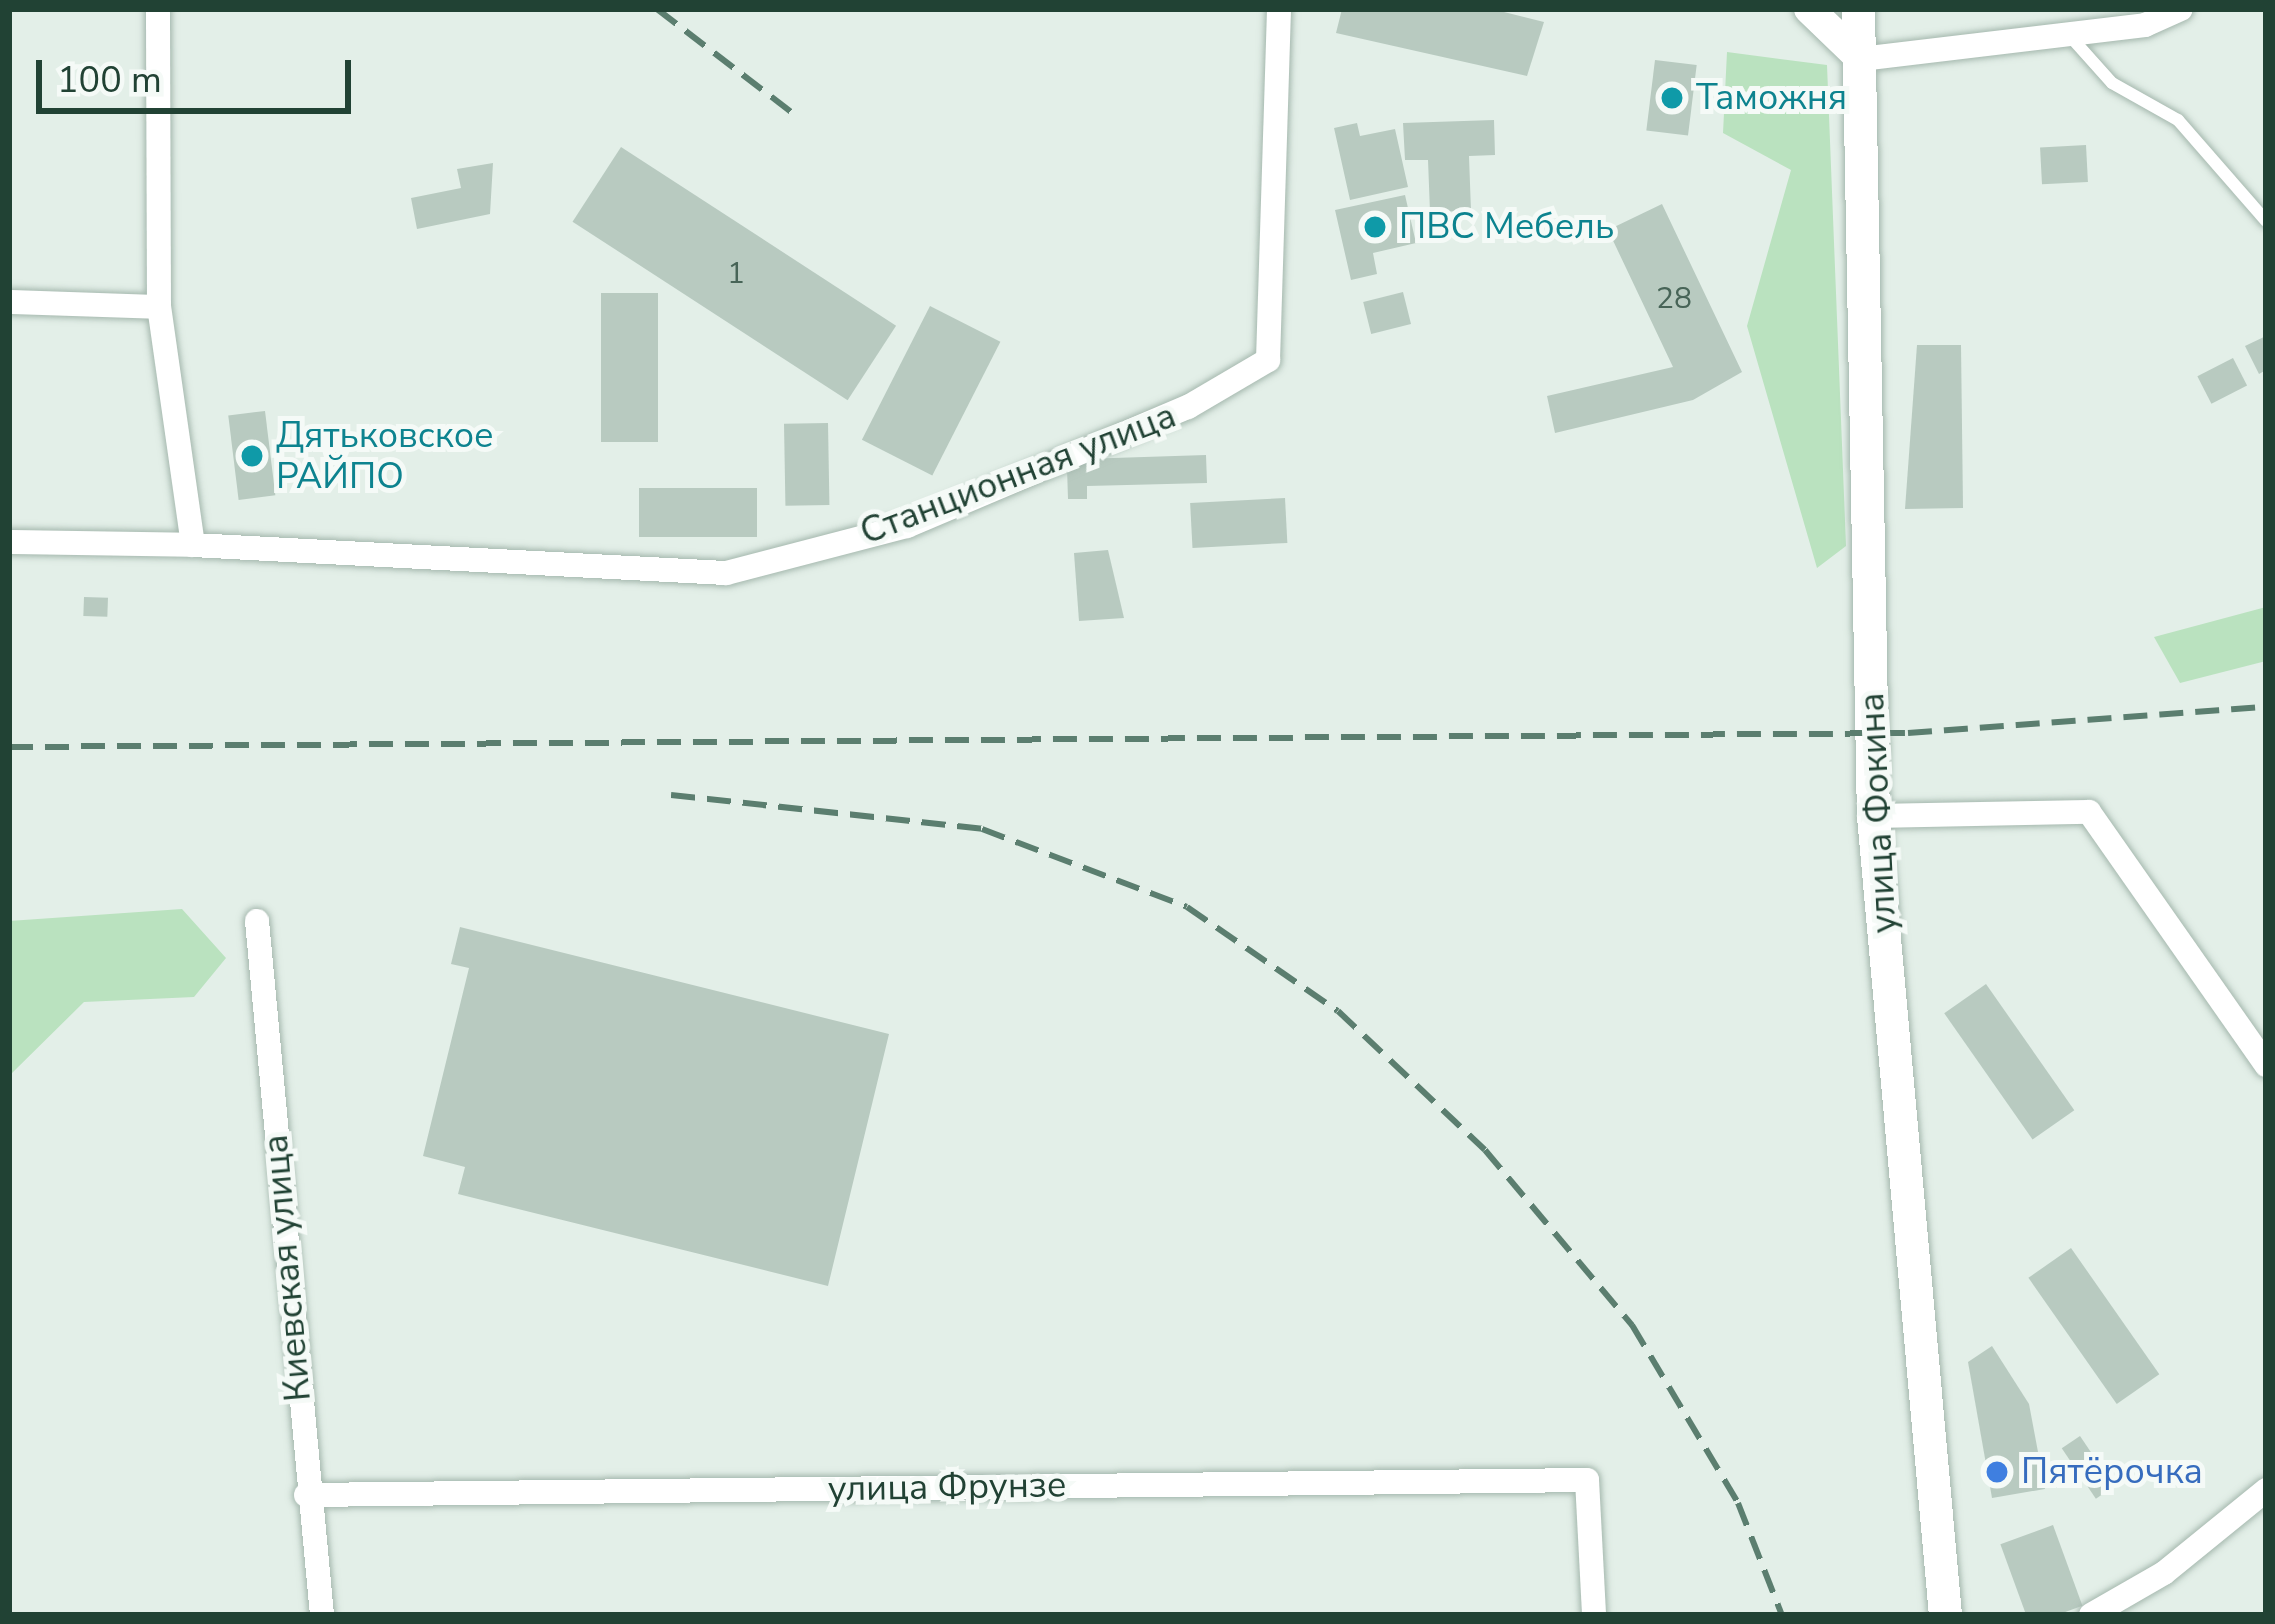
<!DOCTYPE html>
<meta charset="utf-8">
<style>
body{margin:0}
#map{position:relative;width:2275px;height:1624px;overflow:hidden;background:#e3efe8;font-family:"Nunito Sans",sans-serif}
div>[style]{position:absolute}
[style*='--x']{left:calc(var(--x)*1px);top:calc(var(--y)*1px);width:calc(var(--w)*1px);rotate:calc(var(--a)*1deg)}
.green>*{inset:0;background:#bae2bf}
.building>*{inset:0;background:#b8cac0;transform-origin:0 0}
.roads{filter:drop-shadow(0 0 3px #a5b8ae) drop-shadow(0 0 3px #a5b8ae)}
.service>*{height:12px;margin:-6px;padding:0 6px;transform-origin:6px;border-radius:6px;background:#fff}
.minor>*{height:24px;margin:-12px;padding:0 12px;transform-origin:12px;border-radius:12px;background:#fff}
.tertiary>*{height:30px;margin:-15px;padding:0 15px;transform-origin:15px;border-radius:15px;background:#fff}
.secondary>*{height:33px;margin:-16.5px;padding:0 16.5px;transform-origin:16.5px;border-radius:16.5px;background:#fff}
.rail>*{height:6px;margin-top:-3px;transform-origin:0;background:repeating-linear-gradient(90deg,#5b7e6f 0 24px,transparent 0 36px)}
.dots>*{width:33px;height:33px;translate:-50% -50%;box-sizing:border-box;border:6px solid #f5faf7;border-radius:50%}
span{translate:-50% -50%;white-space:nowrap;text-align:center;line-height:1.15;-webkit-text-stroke:10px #f5faf7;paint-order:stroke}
.number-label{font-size:30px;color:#476457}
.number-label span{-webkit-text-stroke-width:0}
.culture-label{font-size:36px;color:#0d838f}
.left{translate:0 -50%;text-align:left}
.street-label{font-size:36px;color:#214234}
.shop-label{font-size:36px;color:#366cbe}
.frame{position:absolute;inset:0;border:12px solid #214234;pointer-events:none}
.scale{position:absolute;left:36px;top:60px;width:315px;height:54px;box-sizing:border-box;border:6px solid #214234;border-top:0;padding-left:15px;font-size:36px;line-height:42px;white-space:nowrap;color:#214234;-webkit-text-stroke:9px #f5faf7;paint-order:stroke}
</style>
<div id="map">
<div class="green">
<div style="clip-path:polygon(1727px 52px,1827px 65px,1846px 546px,1817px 568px,1747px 326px,1791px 170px,1723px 133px)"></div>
<div style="clip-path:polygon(2266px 607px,2266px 661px,2180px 683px,2154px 637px)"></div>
<div style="clip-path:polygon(182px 909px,226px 958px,194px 997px,84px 1002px,9px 1076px,9px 921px)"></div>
</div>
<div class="building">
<div style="clip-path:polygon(1342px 9px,1492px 9px,1544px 22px,1527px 76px,1336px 33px)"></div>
<div style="left:1655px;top:60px;width:42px;height:71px;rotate:7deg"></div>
<div style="clip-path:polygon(1494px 120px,1495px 155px,1469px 156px,1471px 211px,1430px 212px,1428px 160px,1405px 160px,1403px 123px)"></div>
<div style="clip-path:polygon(1357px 123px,1360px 136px,1395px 129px,1408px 187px,1350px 200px,1334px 128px)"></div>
<div style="left:2086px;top:145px;width:37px;height:46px;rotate:87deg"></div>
<div style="left:621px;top:147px;width:328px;height:89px;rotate:33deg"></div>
<div style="clip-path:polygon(493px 163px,490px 214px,417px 229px,411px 198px,461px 188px,457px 169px)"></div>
<div style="clip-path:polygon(1405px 195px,1416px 243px,1373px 253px,1377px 274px,1351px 280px,1335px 210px)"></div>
<div style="clip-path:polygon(1662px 204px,1742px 372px,1693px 400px,1555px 433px,1547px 396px,1673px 367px,1608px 230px)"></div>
<div style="left:1403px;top:292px;width:33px;height:41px;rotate:76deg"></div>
<div style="left:601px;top:293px;width:57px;height:149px"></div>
<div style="left:930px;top:306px;width:79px;height:150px;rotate:27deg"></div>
<div style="clip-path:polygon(2266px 336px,2266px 370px,2259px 374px,2245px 346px)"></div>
<div style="clip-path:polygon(1917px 345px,1961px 345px,1963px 508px,1905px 509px)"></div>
<div style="left:2233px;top:358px;width:31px;height:40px;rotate:63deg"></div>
<div style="left:265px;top:411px;width:85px;height:37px;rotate:83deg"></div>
<div style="left:828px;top:423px;width:82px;height:44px;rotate:89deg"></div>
<div style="clip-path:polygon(1206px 455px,1207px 483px,1087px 486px,1087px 499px,1068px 499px,1067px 468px,1082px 459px)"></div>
<div style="left:757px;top:488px;width:49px;height:118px;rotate:90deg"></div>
<div style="left:1285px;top:498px;width:45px;height:95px;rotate:87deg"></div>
<div style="clip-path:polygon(1108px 550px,1124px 618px,1079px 621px,1074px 553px)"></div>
<div style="left:84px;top:597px;width:24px;height:19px;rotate:2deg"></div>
<div style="clip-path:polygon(460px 927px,889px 1034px,828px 1286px,458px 1194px,465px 1167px,423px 1156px,469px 968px,451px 964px)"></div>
<div style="left:1986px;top:984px;width:154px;height:51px;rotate:55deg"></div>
<div style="left:2071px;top:1248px;width:154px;height:52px;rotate:55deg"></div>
<div style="clip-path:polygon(1992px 1346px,2029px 1404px,2045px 1489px,1992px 1498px,1968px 1362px)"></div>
<div style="left:2080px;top:1436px;width:61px;height:22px;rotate:56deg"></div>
<div style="left:2053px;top:1525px;width:86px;height:56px;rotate:70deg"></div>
</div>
<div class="roads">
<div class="service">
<div style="--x:2069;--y:35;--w:64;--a:48.1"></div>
<div style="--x:2112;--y:83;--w:76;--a:29.3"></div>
<div style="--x:2178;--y:120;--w:134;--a:48.9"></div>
</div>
<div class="minor">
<div style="--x:1861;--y:59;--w:286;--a:-6.8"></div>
<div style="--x:2145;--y:25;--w:39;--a:-24"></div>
<div style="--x:9;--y:302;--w:150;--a:1.9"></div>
<div style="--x:9;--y:542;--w:184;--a:0.9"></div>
<div style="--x:193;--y:545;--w:240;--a:-98.1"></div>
<div style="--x:159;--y:307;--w:298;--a:-90.2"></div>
<div style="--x:193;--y:545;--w:534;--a:3.01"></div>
<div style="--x:726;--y:573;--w:187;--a:-14.6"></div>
<div style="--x:907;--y:526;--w:305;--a:-23"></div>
<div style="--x:1188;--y:407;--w:93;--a:-30.4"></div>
<div style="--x:1268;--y:360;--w:351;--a:-88.2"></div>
<div style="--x:1873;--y:816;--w:216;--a:-1.1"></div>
<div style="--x:2089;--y:812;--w:309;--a:55"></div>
<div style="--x:257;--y:921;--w:697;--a:84.65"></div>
<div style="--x:306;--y:1495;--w:1281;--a:-0.67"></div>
<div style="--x:1587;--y:1480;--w:135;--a:87"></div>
<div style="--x:2091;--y:1615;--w:84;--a:-29.9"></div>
<div style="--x:2164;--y:1573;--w:132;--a:-39.1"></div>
</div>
<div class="tertiary">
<div style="--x:1809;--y:9;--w:72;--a:43.9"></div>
</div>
<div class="secondary">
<div style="--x:1858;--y:9;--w:807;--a:88.94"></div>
<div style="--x:1873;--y:816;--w:802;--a:84.85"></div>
</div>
</div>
<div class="rail">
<div style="--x:657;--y:9;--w:173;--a:37.5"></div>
<div style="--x:9;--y:747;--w:1899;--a:-0.42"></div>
<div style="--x:1908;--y:733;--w:359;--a:-4.2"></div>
<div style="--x:671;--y:795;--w:313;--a:6.2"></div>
<div style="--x:982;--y:829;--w:219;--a:20.8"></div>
<div style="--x:1187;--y:907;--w:183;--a:34.6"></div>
<div style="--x:1338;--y:1011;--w:202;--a:43.4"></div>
<div style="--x:1485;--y:1150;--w:229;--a:50"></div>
<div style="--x:1632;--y:1325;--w:207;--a:59.2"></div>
<div style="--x:1738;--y:1503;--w:120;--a:68.6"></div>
</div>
<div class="dots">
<div style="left:1672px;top:98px;background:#0f9aa8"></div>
<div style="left:1375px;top:227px;background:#0f9aa8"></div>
<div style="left:252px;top:456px;background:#0f9aa8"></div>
<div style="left:1997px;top:1472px;background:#3f7fe0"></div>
</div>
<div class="number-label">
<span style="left:736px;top:274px">1</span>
<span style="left:1674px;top:299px">28</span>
</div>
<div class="culture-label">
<span class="left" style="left:1696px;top:98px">Таможня</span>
<span class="left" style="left:1399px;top:227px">ПВС Мебель</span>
<span class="left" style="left:276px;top:456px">Дятьковское<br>РАЙПО</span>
</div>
<div class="street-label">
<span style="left:1018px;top:474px;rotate:-21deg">Станционная улица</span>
<span style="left:1878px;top:813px;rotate:-93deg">улица Фокина</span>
<span style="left:287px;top:1268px;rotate:-95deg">Киевская улица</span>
<span style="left:947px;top:1487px;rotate:-1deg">улица Фрунзе</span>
</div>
<div class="shop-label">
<span class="left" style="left:2021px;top:1472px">Пятёрочка</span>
</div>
<div class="frame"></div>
<div class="scale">100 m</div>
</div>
